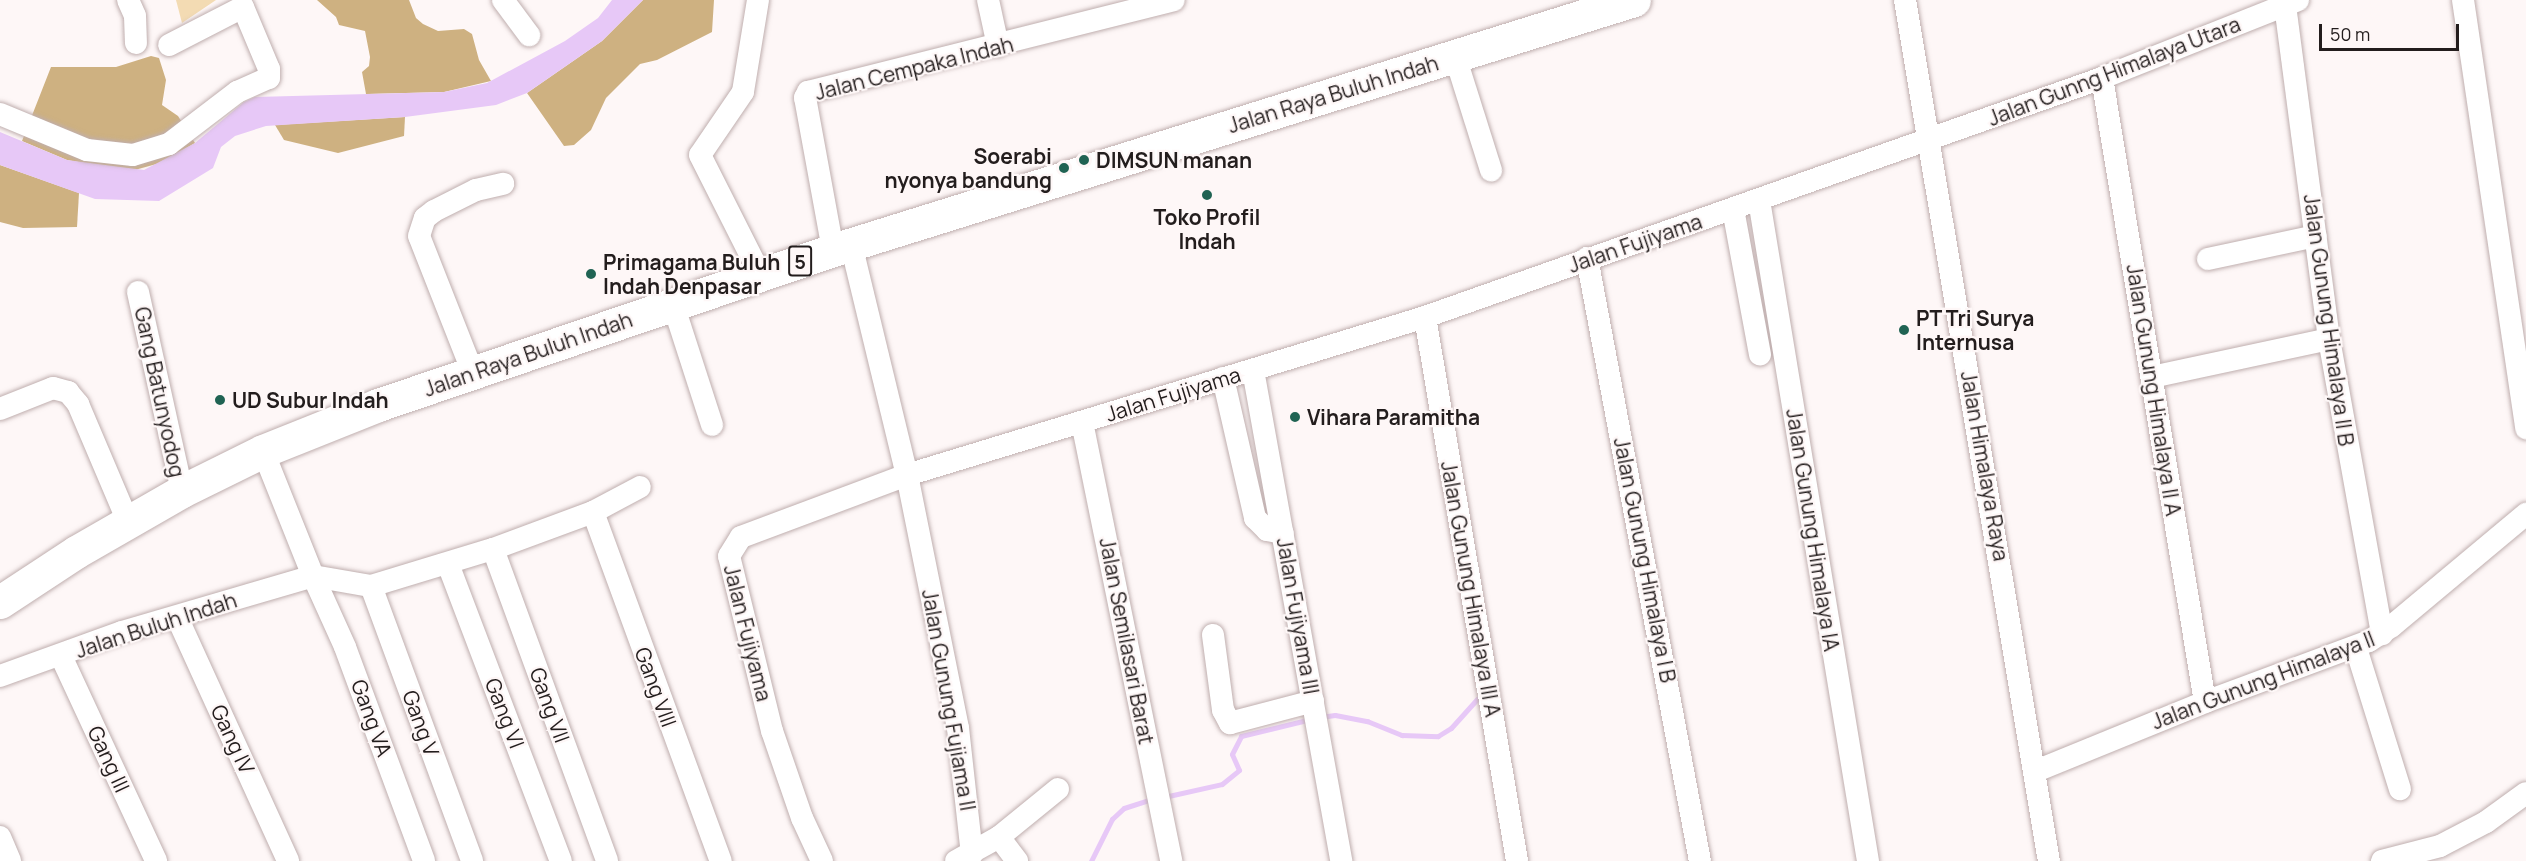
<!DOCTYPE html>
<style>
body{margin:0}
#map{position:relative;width:2526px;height:861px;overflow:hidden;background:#fef7f7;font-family:Manrope,sans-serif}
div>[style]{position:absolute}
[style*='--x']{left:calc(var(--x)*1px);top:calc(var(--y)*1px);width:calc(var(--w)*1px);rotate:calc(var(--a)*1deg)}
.green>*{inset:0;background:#f3dbb3}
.forest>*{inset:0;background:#ceb181}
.water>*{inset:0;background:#e7c8f7}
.stream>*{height:5px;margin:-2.5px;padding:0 2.5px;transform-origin:2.5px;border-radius:2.5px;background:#e7c8f7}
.roads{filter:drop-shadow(0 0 2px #bfaeae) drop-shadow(0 0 2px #bfaeae)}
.minor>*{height:22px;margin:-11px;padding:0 11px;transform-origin:11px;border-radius:11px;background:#fff}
.highway>*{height:33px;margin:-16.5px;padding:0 16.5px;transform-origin:16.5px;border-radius:16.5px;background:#fff}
.dots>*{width:16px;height:16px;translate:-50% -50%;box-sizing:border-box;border:3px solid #fef7f7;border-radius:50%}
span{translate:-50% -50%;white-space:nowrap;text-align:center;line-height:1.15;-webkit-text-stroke:4.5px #fef7f7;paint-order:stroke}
.shield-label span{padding:2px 4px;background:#fef7f7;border:2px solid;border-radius:4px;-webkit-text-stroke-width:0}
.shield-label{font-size:20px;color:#231d1d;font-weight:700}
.street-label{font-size:21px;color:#231d1d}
.poi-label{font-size:21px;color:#231d1d;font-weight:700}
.right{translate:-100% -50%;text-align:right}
.left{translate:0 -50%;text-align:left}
.scale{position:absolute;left:2319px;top:24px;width:140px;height:27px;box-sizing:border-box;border:3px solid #231d1d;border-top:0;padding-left:8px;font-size:18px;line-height:21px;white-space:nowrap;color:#231d1d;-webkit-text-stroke:4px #fef7f7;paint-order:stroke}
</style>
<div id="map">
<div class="green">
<div style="clip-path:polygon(176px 0,216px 0,182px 23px)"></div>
</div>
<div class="forest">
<div style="clip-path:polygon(317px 0,409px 0,416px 18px,423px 24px,438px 31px,464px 29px,472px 34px,479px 60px,491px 81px,444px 92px,366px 94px,362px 72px,369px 66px,370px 57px,365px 31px,339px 25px,336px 17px)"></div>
<div style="clip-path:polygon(643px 0,714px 0,712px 32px,657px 60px,640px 64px,606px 98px,591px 130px,574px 145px,564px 146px,527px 93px,602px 41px)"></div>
<div style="clip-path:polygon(151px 56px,159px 58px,166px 80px,162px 105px,178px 116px,195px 143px,160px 163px,131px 171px,67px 160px,22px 141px,51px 67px,116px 67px)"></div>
<div style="clip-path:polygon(405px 117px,404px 136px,338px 153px,284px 140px,275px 125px)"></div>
<div style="clip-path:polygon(0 165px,79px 193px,77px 227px,23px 228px,0 222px)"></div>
</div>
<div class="water">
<div style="clip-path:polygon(612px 0,643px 0,602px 41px,527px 93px,496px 105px,405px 117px,266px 126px,235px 136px,221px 147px,213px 168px,159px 201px,95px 199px,0 165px,0 132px,67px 160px,144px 170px,195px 143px,244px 102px,255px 97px,444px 92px,487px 83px,565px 41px,598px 18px)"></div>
</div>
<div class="stream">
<div style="--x:1320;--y:717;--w:15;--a:-8"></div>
<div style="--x:1335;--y:715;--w:33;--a:11"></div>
<div style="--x:1367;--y:721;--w:38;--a:22"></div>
<div style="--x:1402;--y:735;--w:36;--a:2"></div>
<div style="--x:1438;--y:736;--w:15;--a:-32"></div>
<div style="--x:1451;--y:728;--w:39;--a:-48"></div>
<div style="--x:1164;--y:797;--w:59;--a:-12.6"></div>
<div style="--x:1222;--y:784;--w:22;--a:-39"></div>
<div style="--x:1239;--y:770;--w:17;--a:-114"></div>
<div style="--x:1232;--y:754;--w:20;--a:-63"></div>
<div style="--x:1241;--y:736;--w:72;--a:-13.7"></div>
<div style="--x:1091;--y:861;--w:47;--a:-63.4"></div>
<div style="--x:1112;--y:819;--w:16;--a:-43"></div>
<div style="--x:1124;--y:808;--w:28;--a:-18"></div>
</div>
<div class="roads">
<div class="minor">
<div style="--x:128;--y:0;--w:17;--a:66"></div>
<div style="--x:135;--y:16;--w:27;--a:88"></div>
<div style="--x:503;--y:0;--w:44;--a:53.4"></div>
<div style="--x:758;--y:0;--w:93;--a:99.3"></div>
<div style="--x:743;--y:92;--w:76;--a:124.3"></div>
<div style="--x:700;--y:155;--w:133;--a:63.2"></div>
<div style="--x:988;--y:0;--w:47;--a:77.7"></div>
<div style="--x:1905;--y:0;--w:873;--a:80.51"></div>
<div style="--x:2463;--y:0;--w:433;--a:81.6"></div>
<div style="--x:2285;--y:5;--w:337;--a:82.5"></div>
<div style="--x:2329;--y:339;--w:300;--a:79.8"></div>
<div style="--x:1455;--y:56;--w:120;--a:72.5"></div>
<div style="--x:2102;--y:78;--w:632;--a:80.63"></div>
<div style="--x:0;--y:114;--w:94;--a:22.5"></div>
<div style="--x:87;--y:150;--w:46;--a:6.2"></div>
<div style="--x:133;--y:155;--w:38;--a:-17"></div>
<div style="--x:169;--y:144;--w:86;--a:-37.4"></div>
<div style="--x:237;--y:92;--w:35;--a:-24"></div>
<div style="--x:269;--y:78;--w:9;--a:-90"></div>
<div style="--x:269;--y:69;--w:67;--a:-112.8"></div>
<div style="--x:243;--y:7;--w:83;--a:152.8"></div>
<div style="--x:1759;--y:200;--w:670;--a:80.64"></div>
<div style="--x:1733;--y:209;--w:148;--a:79.5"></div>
<div style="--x:851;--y:244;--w:238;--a:76.4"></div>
<div style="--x:907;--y:475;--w:258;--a:78.6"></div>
<div style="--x:958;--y:728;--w:127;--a:83.7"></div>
<div style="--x:833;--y:250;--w:155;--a:-100.4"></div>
<div style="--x:805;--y:98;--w:7;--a:-63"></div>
<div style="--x:808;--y:92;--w:377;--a:-14.1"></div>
<div style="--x:1587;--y:258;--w:613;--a:79.39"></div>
<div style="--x:2208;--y:259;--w:110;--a:-12"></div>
<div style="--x:138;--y:292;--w:204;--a:77.5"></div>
<div style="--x:673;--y:304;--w:127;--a:72.1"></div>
<div style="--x:1425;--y:317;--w:552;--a:80.4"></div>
<div style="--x:1253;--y:370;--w:499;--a:79.8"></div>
<div style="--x:473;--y:373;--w:147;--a:-111.5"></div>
<div style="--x:419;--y:236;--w:19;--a:-72"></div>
<div style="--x:425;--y:218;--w:11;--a:-38"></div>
<div style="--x:434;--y:211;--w:47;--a:-26.6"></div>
<div style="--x:476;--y:190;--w:28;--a:-13"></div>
<div style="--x:2152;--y:377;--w:181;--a:-12.1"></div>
<div style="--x:1223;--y:378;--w:144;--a:77.1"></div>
<div style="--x:1255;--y:518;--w:17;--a:45"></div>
<div style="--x:1267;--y:530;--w:16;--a:11"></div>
<div style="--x:0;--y:409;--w:57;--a:-21.6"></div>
<div style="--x:53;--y:388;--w:16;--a:15"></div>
<div style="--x:68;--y:392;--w:16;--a:50"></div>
<div style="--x:78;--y:404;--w:128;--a:67"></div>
<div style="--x:1082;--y:422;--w:448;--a:78.5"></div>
<div style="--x:263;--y:451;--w:135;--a:68.2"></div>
<div style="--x:313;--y:576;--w:59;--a:9.8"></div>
<div style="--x:371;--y:586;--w:127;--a:-16.9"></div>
<div style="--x:493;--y:549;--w:107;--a:-20.3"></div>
<div style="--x:593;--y:512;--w:53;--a:-28"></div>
<div style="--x:593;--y:512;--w:372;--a:69.9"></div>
<div style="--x:493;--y:549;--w:332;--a:69.9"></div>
<div style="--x:448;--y:564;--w:318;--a:69.2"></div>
<div style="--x:371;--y:586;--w:293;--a:69.8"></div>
<div style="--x:177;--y:617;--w:268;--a:65.5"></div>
<div style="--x:1213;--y:635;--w:76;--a:82.4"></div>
<div style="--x:1223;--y:710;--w:15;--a:62"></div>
<div style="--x:1230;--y:723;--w:86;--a:-14.8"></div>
<div style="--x:2356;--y:648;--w:148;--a:72.7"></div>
<div style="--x:61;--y:656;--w:226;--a:65.1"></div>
<div style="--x:0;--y:676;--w:130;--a:-19.8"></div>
<div style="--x:122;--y:632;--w:199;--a:-16.3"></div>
<div style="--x:313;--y:576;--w:78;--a:65.7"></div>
<div style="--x:345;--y:647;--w:228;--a:69.7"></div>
<div style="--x:2036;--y:771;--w:183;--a:-22.2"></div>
<div style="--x:2205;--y:702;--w:175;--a:-20.4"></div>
<div style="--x:2369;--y:641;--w:27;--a:-33"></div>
<div style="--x:2392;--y:626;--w:175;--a:-39.9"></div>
<div style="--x:0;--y:837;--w:26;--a:67"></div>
<div style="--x:999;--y:837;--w:30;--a:53"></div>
<div style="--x:822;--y:861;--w:47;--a:-114.9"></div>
<div style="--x:802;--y:818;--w:92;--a:-109"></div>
<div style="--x:772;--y:731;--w:180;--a:-103.8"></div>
<div style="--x:729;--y:556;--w:22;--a:-58"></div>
<div style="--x:741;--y:537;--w:177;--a:-20.5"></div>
<div style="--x:907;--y:475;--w:542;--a:-16.96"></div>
<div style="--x:1425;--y:317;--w:718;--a:-19.44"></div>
<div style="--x:2102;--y:78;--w:211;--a:-21.7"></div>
<div style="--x:956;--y:861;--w:49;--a:-29.2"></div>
<div style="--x:999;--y:837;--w:76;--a:-39.1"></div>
<div style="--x:2382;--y:861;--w:60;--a:-14.5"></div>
<div style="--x:2440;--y:846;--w:52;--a:-27.6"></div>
<div style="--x:2486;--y:822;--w:49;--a:-35.9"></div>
</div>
<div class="highway">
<div style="--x:0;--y:602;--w:91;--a:-33.3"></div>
<div style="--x:76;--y:552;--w:122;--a:-29.9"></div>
<div style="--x:182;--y:491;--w:90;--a:-26.3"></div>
<div style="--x:263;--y:451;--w:124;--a:-21.8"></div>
<div style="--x:378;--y:405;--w:481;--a:-18.8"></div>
<div style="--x:833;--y:250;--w:839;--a:-17.33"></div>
</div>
</div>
<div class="dots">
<div style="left:1084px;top:160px;background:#206353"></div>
<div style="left:1064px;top:168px;background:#206353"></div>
<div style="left:1207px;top:195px;background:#206353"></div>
<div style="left:591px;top:274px;background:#206353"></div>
<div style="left:1904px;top:330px;background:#206353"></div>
<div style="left:220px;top:400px;background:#206353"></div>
<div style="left:1295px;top:417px;background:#206353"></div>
</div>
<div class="shield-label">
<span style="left:800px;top:261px">5</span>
</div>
<div class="street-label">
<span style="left:914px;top:68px;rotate:-14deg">Jalan Cempaka Indah</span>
<span style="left:2114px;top:71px;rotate:-21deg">Jalan Gunng Himalaya Utara</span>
<span style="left:1333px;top:94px;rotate:-17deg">Jalan Raya Buluh Indah</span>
<span style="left:1635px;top:243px;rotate:-19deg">Jalan Fujiyama</span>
<span style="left:2329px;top:320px;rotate:82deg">Jalan Gunung Himalaya II B</span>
<span style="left:528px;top:354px;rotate:-19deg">Jalan Raya Buluh Indah</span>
<span style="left:2154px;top:390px;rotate:81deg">Jalan Gunung Himalaya II A</span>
<span style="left:160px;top:392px;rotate:78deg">Gang Batunyodog</span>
<span style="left:1173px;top:394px;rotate:-17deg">Jalan Fujiyama</span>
<span style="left:1985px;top:466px;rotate:80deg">Jalan Himalaya Raya</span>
<span style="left:1813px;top:530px;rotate:81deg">Jalan Gunung Himalaya IA</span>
<span style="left:1645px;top:560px;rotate:79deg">Jalan Gunung Himalaya I B</span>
<span style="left:1471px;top:589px;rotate:80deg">Jalan Gunung Himalaya III A</span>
<span style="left:1298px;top:616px;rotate:80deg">Jalan Fujiyama III</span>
<span style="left:156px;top:625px;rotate:-18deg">Jalan Buluh Indah</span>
<span style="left:748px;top:633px;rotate:76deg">Jalan Fujiyama</span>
<span style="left:1127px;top:641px;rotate:79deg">Jalan Semilasari Barat</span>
<span style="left:2263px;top:680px;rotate:-21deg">Jalan Gunung Himalaya II</span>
<span style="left:656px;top:687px;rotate:70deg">Gang VIII</span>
<span style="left:949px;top:700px;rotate:80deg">Jalan Gunung Fujiama II</span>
<span style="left:550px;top:705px;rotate:70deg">Gang VII</span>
<span style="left:505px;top:713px;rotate:69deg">Gang VI</span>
<span style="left:372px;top:718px;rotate:70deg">Gang VA</span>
<span style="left:421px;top:723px;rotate:70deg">Gang V</span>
<span style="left:233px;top:739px;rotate:65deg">Gang IV</span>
<span style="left:109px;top:759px;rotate:65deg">Gang III</span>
</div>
<div class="poi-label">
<span class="right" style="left:1052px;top:168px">Soerabi<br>nyonya bandung</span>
<span class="left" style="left:1096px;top:160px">DIMSUN manan</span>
<span style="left:1207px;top:229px">Toko Profil<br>Indah</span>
<span class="left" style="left:603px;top:274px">Primagama Buluh<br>Indah Denpasar</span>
<span class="left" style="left:1916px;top:330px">PT Tri Surya<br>Internusa</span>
<span class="left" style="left:232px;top:400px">UD Subur Indah</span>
<span class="left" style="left:1307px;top:417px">Vihara Paramitha</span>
</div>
<div class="scale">50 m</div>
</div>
